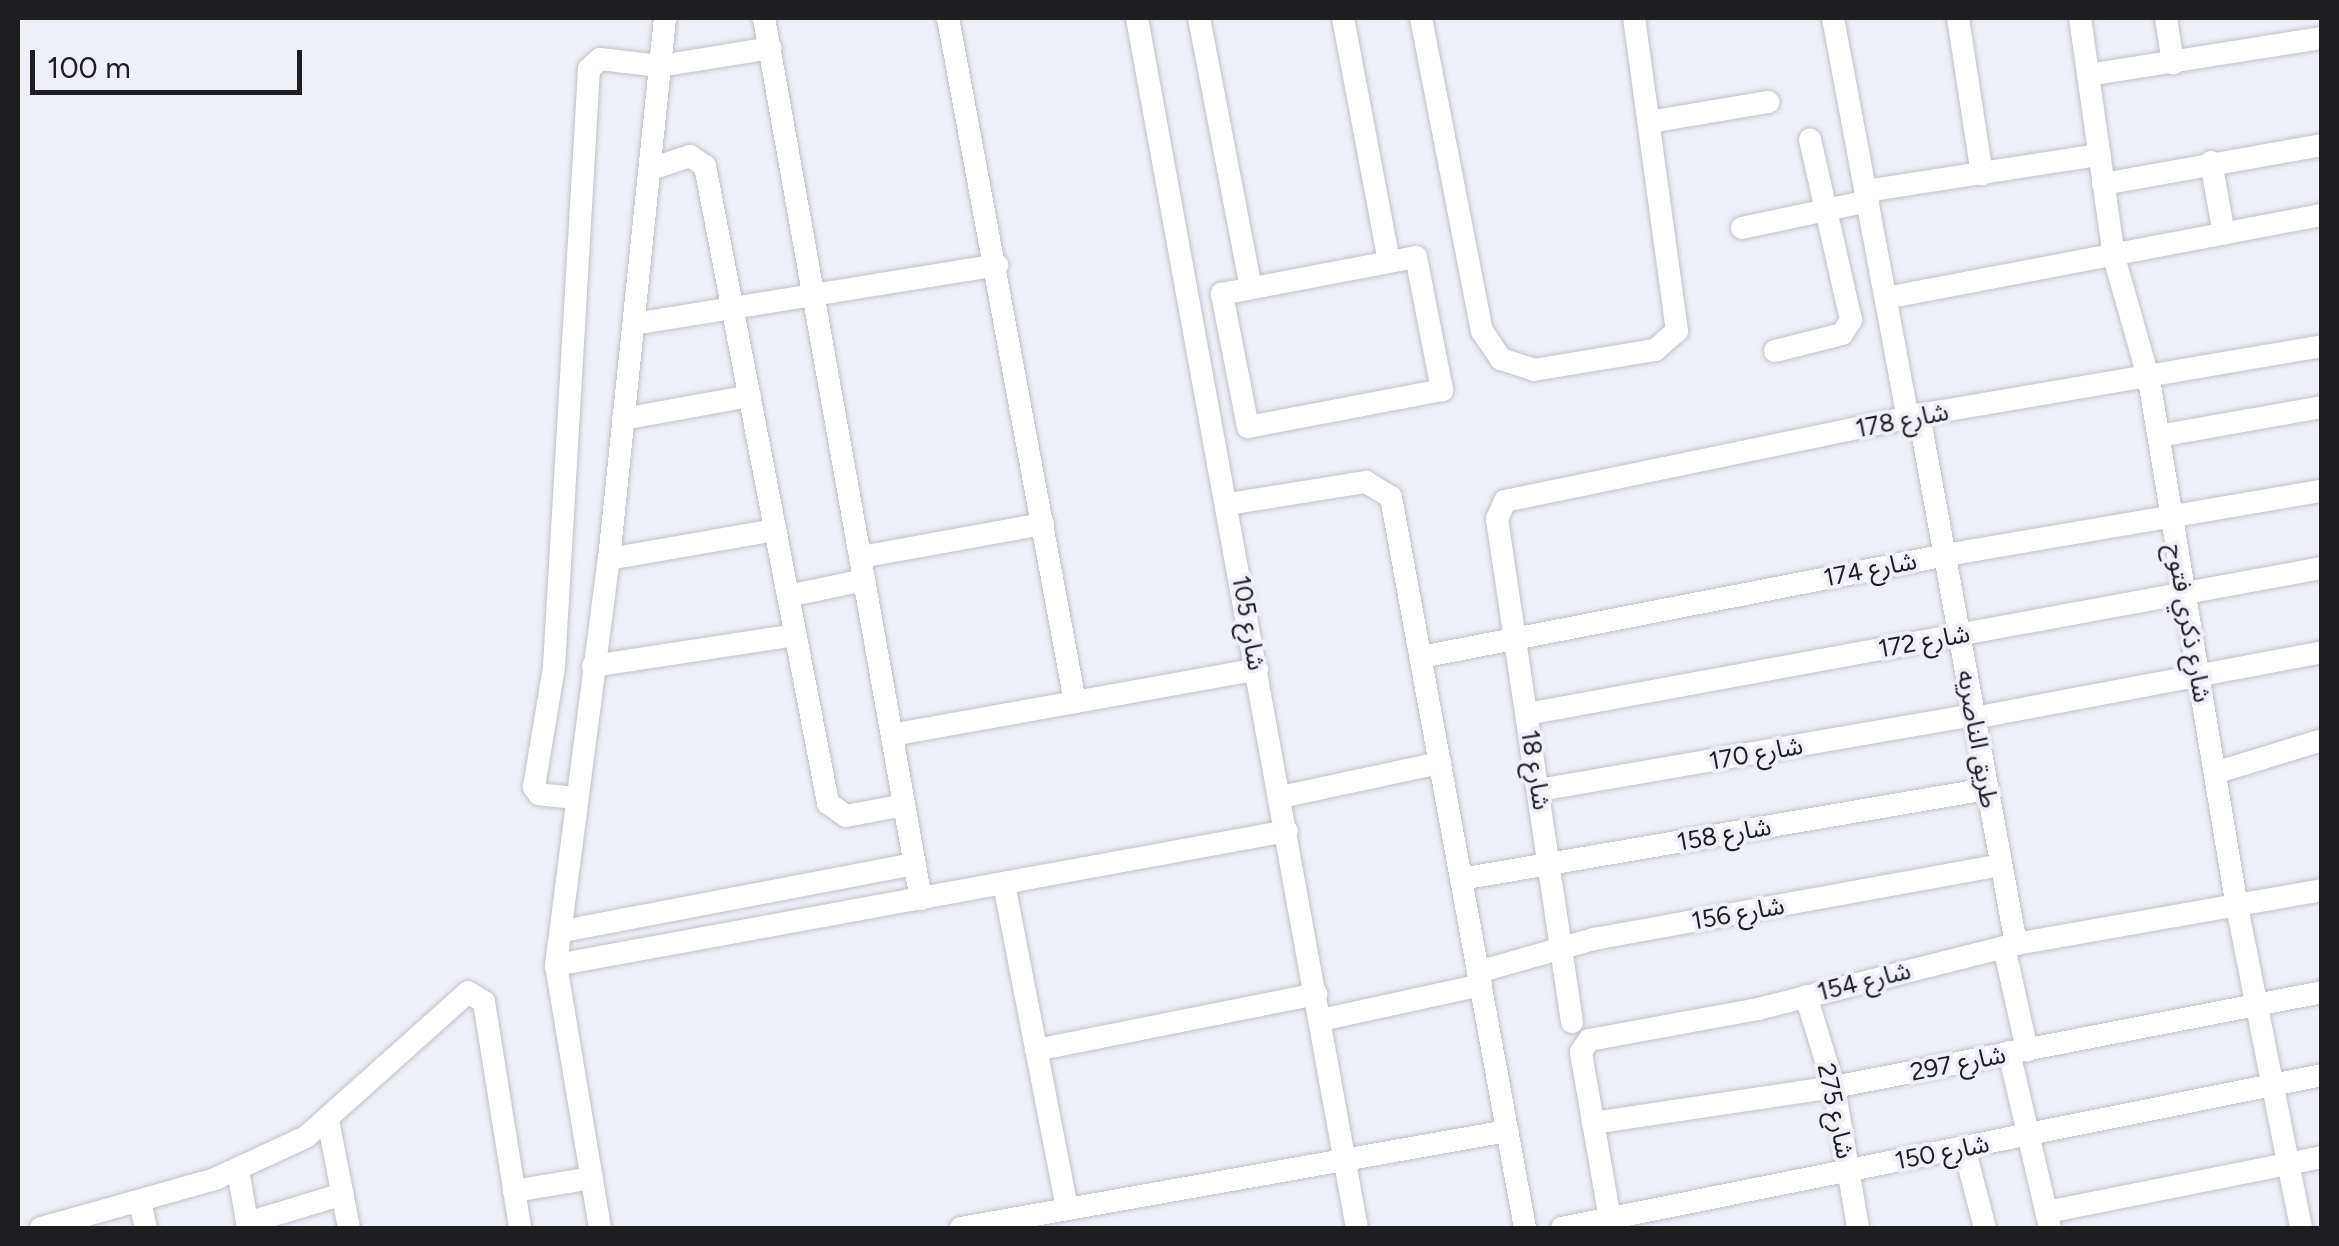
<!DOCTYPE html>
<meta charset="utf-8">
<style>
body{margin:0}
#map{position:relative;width:2339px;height:1246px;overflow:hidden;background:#efeff7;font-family:Figtree,"Noto Sans Arabic",sans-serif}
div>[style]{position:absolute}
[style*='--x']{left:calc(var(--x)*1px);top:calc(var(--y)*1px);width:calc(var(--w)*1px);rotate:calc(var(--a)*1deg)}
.roads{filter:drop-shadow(0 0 2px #bfbfc7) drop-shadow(0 0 2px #bfbfc7)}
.minor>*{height:22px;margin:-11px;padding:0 11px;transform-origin:11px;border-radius:11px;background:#fff}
span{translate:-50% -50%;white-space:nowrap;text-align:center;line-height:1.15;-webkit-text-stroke:8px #efeff7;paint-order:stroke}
.street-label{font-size:25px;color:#1e1e21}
.frame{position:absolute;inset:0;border:20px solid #1e1e21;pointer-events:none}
.scale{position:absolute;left:30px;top:50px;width:272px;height:45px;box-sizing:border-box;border:5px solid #1e1e21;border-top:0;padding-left:12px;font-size:30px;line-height:35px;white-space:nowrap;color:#1e1e21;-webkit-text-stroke:8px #efeff7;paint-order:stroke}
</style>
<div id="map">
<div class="roads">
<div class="minor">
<div style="--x:764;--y:18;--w:895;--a:79.9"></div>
<div style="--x:948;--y:18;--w:696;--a:79.48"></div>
<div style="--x:1137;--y:18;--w:1230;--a:79.7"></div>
<div style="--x:1199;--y:18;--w:274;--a:79.1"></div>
<div style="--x:1343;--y:18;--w:247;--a:79.3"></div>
<div style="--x:1421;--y:18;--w:319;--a:79"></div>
<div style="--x:1482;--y:331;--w:34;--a:56"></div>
<div style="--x:1501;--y:359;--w:35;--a:18"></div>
<div style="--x:1534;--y:370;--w:123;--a:-9.4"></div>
<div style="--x:1655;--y:350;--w:29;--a:-41"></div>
<div style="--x:1677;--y:331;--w:316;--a:-97.8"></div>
<div style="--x:1833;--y:18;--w:406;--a:79.4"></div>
<div style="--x:1958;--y:18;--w:158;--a:81.3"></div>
<div style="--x:2080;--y:18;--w:241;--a:81.9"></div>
<div style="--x:2114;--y:257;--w:128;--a:74.1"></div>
<div style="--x:2149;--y:380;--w:534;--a:80.52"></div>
<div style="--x:2237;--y:907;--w:327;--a:78.7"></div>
<div style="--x:2166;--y:18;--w:46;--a:81.2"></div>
<div style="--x:2088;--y:75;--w:237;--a:-9"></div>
<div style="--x:1649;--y:122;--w:121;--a:-9.5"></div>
<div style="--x:2211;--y:162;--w:73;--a:79.8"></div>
<div style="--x:651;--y:169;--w:41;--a:-18.4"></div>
<div style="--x:690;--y:156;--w:18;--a:34"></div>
<div style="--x:705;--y:166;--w:649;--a:79.07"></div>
<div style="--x:828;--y:803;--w:22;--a:36"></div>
<div style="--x:846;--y:816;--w:59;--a:-10.7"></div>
<div style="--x:2103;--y:184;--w:222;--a:-10.1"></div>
<div style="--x:1866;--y:191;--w:236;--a:-8.8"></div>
<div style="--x:1742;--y:228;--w:129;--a:-12.1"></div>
<div style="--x:1416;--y:257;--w:136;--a:78.9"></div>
<div style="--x:1442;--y:390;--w:197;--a:169.2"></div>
<div style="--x:1248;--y:427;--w:136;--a:-101.1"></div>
<div style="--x:1222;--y:294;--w:197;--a:-10.8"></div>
<div style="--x:1886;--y:298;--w:444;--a:-10.8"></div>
<div style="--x:634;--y:324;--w:368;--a:-9.2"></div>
<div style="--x:1775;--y:351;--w:69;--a:-14.2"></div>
<div style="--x:1842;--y:334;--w:17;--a:-57"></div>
<div style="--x:1851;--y:320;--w:185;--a:-102.8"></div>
<div style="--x:1919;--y:415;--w:538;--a:79.61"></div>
<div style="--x:623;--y:419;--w:129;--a:-10.3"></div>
<div style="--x:2159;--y:436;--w:166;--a:-10.1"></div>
<div style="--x:1228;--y:504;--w:140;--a:-9.1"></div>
<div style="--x:1366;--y:482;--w:29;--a:31"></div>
<div style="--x:1391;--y:497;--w:743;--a:79.61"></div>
<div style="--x:861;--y:557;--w:185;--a:-10.3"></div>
<div style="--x:609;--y:559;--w:169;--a:-9.9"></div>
<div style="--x:788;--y:596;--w:78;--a:-11.9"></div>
<div style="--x:1421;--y:657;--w:535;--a:-10.99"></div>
<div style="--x:1946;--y:555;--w:381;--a:-9.7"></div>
<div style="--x:593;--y:666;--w:205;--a:-8.7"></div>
<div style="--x:1527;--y:714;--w:808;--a:-10.41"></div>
<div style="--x:1974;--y:718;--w:354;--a:-10.7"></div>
<div style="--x:892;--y:735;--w:371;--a:-10.2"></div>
<div style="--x:2218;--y:772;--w:109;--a:-17.1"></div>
<div style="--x:1539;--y:790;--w:441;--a:-9.8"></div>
<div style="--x:1281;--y:797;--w:163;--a:-12.1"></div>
<div style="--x:575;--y:798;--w:36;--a:-174"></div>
<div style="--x:539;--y:794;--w:9;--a:-126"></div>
<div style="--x:534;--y:787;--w:122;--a:-80.5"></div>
<div style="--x:554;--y:667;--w:599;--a:-86.65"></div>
<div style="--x:589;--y:69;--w:15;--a:-42"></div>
<div style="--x:600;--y:59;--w:60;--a:6.7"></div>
<div style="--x:660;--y:66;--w:112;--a:-9.2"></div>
<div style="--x:1461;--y:879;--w:534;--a:-9.71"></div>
<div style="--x:1004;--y:884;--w:331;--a:79"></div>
<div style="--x:563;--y:931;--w:358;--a:-10.8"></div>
<div style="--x:2004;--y:947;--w:106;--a:77.4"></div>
<div style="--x:556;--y:965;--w:743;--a:-10.39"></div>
<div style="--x:1478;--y:972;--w:121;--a:-15.9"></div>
<div style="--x:1594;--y:939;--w:414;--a:-10.3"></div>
<div style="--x:1806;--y:996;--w:95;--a:72.9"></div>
<div style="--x:1834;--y:1087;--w:143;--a:80.3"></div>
<div style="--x:1321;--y:1020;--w:164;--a:-12.3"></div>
<div style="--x:1572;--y:1022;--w:509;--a:-98.48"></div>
<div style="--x:1497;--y:519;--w:20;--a:-66"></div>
<div style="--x:1505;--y:501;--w:423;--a:-11.7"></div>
<div style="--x:1919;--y:415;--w:409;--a:-9.7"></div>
<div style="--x:1036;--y:1050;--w:286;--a:-11.3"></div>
<div style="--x:2009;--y:1052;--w:181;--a:76.9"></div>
<div style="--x:328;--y:1120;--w:110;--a:79"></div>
<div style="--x:1593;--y:1123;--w:244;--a:-8.5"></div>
<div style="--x:1834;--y:1087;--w:497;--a:-11"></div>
<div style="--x:1964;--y:1147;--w:84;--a:75.5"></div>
<div style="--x:238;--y:1170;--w:59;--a:80.2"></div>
<div style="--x:514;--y:1191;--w:79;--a:-9.5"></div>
<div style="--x:140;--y:1202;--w:27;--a:77"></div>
<div style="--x:2047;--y:1212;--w:280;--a:-11.3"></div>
<div style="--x:1610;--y:1219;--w:169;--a:-99.9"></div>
<div style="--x:1581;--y:1052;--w:14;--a:-56"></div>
<div style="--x:1589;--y:1040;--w:172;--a:-10.4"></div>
<div style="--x:1758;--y:1009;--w:266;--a:-14.1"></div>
<div style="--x:2016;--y:944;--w:311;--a:-10"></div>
<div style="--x:247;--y:1223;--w:100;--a:-16.8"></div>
<div style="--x:41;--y:1228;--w:181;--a:-15.7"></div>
<div style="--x:215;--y:1179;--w:100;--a:-24.8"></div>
<div style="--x:306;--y:1137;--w:217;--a:-41.8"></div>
<div style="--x:468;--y:992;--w:19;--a:32"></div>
<div style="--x:484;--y:1002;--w:229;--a:80.9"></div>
<div style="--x:600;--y:1228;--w:267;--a:-99.5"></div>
<div style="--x:556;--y:965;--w:409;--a:-82.6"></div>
<div style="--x:609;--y:559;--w:544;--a:-84.09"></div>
<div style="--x:961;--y:1228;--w:555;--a:-10.07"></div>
<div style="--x:1562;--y:1228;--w:775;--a:-11.38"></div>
</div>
</div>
<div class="street-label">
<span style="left:1902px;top:420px;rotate:-11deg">شارع 178</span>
<span style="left:1870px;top:569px;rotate:-11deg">شارع 174</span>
<span style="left:1249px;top:623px;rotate:80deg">شارع 105</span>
<span style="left:2189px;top:623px;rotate:80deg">شارع ذكري فتوح</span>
<span style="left:1924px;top:641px;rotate:-10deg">شارع 172</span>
<span style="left:1978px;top:739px;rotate:80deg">طريق الناصريه</span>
<span style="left:1756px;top:753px;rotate:-10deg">شارع 170</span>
<span style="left:1536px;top:770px;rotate:81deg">شارع 18</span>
<span style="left:1724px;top:834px;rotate:-10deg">شارع 158</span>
<span style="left:1738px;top:913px;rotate:-10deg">شارع 156</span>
<span style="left:1864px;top:981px;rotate:-14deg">شارع 154</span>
<span style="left:1958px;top:1063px;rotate:-11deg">شارع 297</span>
<span style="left:1836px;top:1111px;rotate:78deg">شارع 275</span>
<span style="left:1942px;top:1152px;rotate:-11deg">شارع 150</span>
</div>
<div class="frame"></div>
<div class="scale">100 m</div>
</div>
